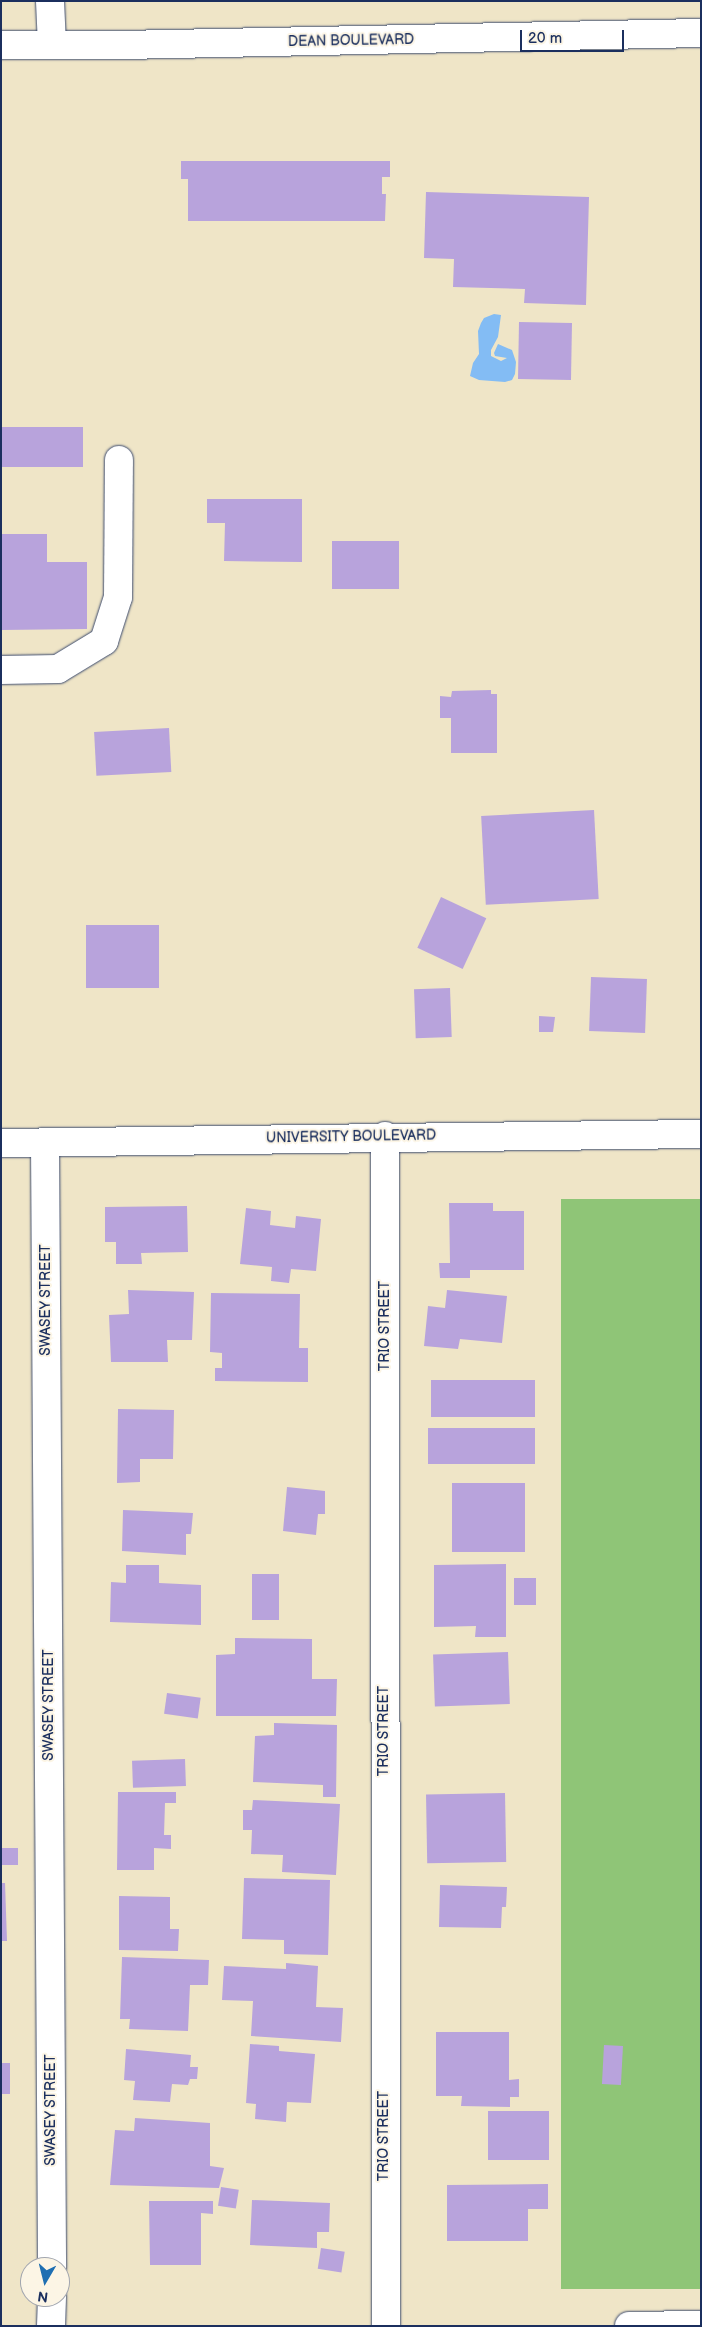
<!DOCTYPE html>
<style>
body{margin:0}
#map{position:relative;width:702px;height:2327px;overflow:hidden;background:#efe5c7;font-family:"Balsamiq Sans",sans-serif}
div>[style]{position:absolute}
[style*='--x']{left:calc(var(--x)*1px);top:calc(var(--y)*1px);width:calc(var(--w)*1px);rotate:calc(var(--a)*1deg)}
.green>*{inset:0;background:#8fc577;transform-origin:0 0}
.water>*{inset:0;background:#83bcf4}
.building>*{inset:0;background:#b8a3dc;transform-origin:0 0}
.roads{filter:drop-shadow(0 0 1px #3b4a6e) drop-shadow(0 0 1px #3b4a6e)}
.minor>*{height:28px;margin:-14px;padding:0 14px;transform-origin:14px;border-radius:14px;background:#fff}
.tertiary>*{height:28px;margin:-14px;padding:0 14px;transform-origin:14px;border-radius:14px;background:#fff}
span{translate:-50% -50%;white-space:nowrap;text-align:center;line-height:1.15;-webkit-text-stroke:4px #fcf5e5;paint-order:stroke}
.street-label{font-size:14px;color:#1b2f5e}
.frame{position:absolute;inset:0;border:2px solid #1b2f5e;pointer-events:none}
.north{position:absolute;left:20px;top:2257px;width:50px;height:50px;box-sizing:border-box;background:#fcf5e5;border:1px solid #a2a6af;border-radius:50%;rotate:188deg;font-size:14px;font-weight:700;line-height:20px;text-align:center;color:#1b2f5e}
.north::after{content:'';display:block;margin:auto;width:18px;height:22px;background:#1f6fb2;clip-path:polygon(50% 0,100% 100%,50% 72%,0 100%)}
.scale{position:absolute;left:520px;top:30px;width:104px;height:22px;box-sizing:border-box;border:2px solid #1b2f5e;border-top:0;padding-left:6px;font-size:15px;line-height:18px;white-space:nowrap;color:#1b2f5e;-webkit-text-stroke:4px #fcf5e5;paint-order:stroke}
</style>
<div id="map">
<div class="green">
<div style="left:701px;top:1199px;width:1090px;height:140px;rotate:90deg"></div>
</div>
<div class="water">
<div style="clip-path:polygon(494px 314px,501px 315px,498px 337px,491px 350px,491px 356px,501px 361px,507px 358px,495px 356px,494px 353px,498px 344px,512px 350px,516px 362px,515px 374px,512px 380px,505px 382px,479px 380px,470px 376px,473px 363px,479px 354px,478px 331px,481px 323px,484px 318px)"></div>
</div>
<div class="building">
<div style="clip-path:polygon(181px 161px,390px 161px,390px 177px,382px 177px,382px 194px,386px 194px,385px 221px,188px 221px,188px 179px,181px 179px)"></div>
<div style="clip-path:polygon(426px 192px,589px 197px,586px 305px,524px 303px,525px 289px,453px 287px,454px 259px,424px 258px)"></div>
<div style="left:519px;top:322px;width:53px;height:57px;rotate:1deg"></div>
<div style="left:1px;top:427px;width:82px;height:40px"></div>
<div style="clip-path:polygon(207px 499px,302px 499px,302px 562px,224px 561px,225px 523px,207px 523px)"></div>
<div style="clip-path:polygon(1px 534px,47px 534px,47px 562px,87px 562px,87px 629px,1px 630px)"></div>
<div style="left:332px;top:541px;width:67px;height:48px"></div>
<div style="clip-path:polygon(491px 690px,491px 694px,497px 694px,497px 753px,451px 753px,451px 718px,440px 718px,440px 696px,451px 697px,452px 691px)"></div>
<div style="left:169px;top:728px;width:44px;height:75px;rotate:87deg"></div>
<div style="left:594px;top:810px;width:89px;height:113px;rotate:87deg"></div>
<div style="left:441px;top:897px;width:50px;height:56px;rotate:25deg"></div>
<div style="left:86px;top:925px;width:73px;height:63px"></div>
<div style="left:591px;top:977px;width:56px;height:54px;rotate:2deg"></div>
<div style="left:450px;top:988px;width:49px;height:36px;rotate:88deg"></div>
<div style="clip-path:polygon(539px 1016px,555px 1017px,553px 1032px,539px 1032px)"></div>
<div style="clip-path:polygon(449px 1203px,493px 1203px,493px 1211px,524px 1211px,524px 1270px,470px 1270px,470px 1278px,440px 1278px,439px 1263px,450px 1263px)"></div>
<div style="clip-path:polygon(187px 1206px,188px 1252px,141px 1253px,142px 1264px,116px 1264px,116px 1242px,105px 1242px,105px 1207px)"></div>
<div style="clip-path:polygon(246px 1208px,271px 1211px,270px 1225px,295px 1228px,296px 1216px,321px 1219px,316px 1271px,291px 1269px,289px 1283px,271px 1281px,272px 1267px,240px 1264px)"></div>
<div style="clip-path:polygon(128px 1290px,194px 1292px,192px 1340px,167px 1340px,168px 1362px,111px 1362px,109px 1315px,129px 1314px)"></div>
<div style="clip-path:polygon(447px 1290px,507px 1296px,502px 1343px,460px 1339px,458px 1349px,424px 1346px,428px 1306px,445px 1308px)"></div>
<div style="clip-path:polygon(211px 1293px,300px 1294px,299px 1348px,308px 1348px,308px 1382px,215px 1381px,215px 1368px,222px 1368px,222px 1353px,210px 1352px)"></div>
<div style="left:431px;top:1380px;width:104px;height:37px"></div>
<div style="clip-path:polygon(118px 1409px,174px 1410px,173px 1459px,140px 1459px,140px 1482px,117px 1483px)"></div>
<div style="left:428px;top:1428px;width:107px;height:36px"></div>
<div style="left:452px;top:1483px;width:73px;height:69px"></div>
<div style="clip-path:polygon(287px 1487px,325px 1491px,325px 1514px,318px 1514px,316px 1535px,283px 1531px)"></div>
<div style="clip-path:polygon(123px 1510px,193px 1513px,191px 1534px,186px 1534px,186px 1555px,122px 1551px)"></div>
<div style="clip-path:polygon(506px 1564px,506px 1637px,475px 1637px,476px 1626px,434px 1627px,434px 1565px)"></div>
<div style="clip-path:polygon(126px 1565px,159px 1565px,159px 1583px,201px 1585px,201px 1625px,110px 1622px,111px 1582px,126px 1583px)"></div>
<div style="left:252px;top:1574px;width:27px;height:46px"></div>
<div style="left:514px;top:1578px;width:22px;height:27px"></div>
<div style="clip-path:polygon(235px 1638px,312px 1639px,312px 1679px,337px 1679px,336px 1716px,216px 1716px,216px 1655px,235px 1654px)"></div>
<div style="left:508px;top:1652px;width:52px;height:75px;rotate:88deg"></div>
<div style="left:167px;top:1693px;width:34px;height:21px;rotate:8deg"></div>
<div style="clip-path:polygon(274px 1723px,337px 1725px,336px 1797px,323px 1797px,323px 1785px,253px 1782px,255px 1736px,274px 1735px)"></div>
<div style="left:185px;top:1759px;width:27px;height:53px;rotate:88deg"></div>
<div style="clip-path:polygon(118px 1792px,176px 1792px,176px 1803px,165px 1803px,164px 1835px,171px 1835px,171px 1849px,154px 1848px,154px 1870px,117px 1870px)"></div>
<div style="left:505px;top:1793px;width:69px;height:79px;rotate:89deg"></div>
<div style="clip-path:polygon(253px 1800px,340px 1804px,336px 1875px,282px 1872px,283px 1855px,251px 1854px,252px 1830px,243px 1830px,243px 1810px,252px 1810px)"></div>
<div style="left:1px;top:1848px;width:17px;height:17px"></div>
<div style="clip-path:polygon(244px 1878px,330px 1880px,328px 1955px,284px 1954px,284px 1940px,242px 1939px)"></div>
<div style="clip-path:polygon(1px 1883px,5px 1883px,7px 1941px,1px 1941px)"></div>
<div style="clip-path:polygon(440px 1885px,507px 1887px,506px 1907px,502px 1907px,501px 1928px,439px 1927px)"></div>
<div style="clip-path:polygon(119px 1896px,170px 1897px,170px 1929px,179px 1929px,178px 1951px,119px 1950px)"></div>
<div style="clip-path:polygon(122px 1957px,209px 1960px,208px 1985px,190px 1985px,188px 2031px,129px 2029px,130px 2019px,120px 2019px)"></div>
<div style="clip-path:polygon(286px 1963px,318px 1966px,316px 2007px,343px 2008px,341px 2042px,251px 2036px,253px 2001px,222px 2000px,224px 1966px,286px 1969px)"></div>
<div style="clip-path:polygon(436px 2032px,509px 2032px,509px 2080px,519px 2079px,519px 2097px,510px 2097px,510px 2107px,461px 2106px,462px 2096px,436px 2096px)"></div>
<div style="clip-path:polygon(250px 2044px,279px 2046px,279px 2051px,315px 2054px,311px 2103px,287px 2102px,286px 2122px,255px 2119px,256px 2104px,246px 2103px)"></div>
<div style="left:604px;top:2045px;width:19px;height:39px;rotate:3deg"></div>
<div style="clip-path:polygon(126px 2049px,191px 2055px,190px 2067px,198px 2067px,197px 2079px,190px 2079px,188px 2085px,172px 2084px,170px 2102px,133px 2100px,135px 2081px,124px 2080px)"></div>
<div style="left:1px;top:2063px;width:9px;height:31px"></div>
<div style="left:488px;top:2111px;width:61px;height:49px"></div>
<div style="clip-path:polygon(135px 2118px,210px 2123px,210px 2166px,224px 2168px,219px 2188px,110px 2185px,115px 2130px,134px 2131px)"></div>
<div style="clip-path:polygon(548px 2184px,548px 2209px,528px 2209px,528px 2241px,447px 2241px,447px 2185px)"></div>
<div style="left:221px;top:2187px;width:18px;height:19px;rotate:9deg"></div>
<div style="clip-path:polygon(252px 2200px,330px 2203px,329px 2232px,317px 2232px,317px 2248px,250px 2245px)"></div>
<div style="clip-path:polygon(149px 2201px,213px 2201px,213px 2214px,201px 2213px,201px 2265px,150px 2265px)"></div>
<div style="left:321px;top:2248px;width:24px;height:21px;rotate:9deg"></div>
</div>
<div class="roads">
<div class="minor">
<div style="--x:50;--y:1;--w:44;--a:87.4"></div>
<div style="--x:1;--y:45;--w:122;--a:0"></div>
<div style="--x:123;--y:45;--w:578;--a:-1.19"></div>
<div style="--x:1;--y:670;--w:57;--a:-1"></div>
<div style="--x:58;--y:669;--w:54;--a:-31.3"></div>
<div style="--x:104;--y:641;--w:46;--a:-72.3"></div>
<div style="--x:118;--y:597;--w:137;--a:-89.6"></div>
<div style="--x:385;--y:1136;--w:1190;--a:89.95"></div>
<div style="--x:45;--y:1142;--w:1125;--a:89.64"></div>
<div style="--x:1;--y:1143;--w:700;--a:-0.74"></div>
<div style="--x:51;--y:2326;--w:29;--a:-88"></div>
</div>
<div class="tertiary">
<div style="--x:629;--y:2326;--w:72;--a:-0.8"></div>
</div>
</div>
<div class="street-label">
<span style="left:351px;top:41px;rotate:-1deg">DEAN BOULEVARD</span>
<span style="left:351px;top:1137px;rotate:-1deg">UNIVERSITY BOULEVARD</span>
<span style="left:46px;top:1300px;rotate:-90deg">SWASEY STREET</span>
<span style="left:385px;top:1326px;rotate:-90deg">TRIO STREET</span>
<span style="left:49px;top:1705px;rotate:-90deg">SWASEY STREET</span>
<span style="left:384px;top:1731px;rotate:-90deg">TRIO STREET</span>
<span style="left:51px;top:2110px;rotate:-90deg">SWASEY STREET</span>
<span style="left:384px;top:2136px;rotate:-90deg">TRIO STREET</span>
</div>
<div class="frame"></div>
<div class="north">N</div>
<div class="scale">20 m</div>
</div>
